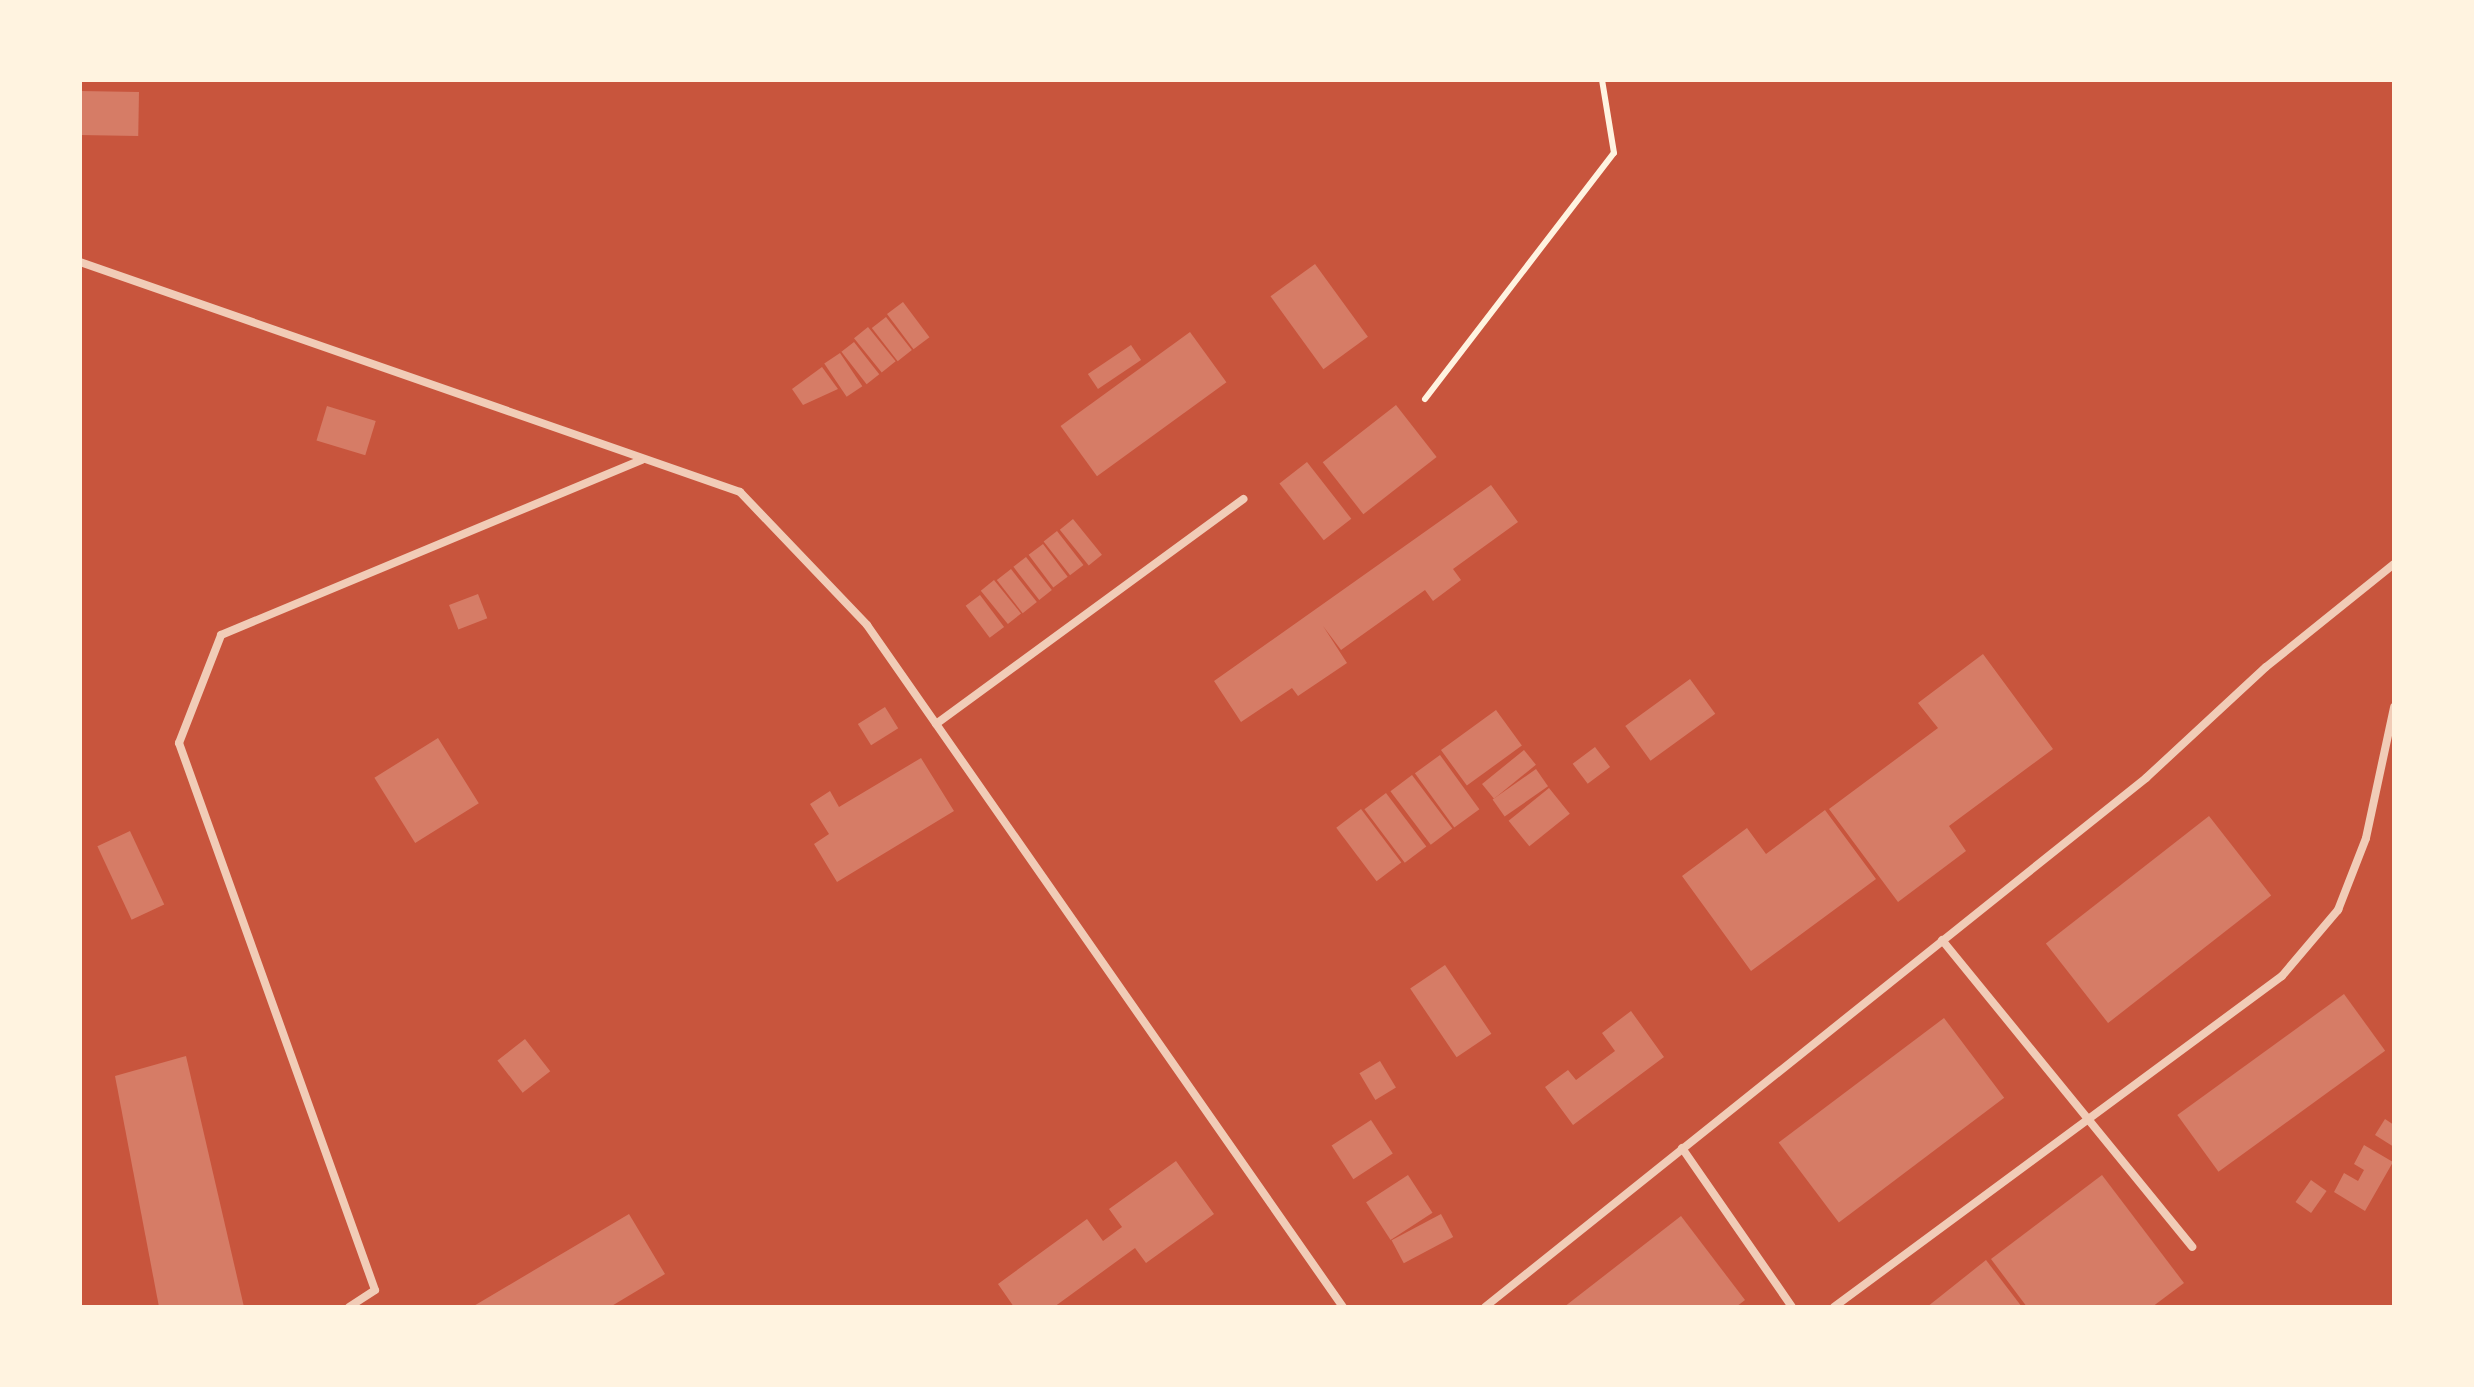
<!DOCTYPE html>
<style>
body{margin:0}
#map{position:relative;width:2474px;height:1387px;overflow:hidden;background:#c8553d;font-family:"IBM Plex Serif",serif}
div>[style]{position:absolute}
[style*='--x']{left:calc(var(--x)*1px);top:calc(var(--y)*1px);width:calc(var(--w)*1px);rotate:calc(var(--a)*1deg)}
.building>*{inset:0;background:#d67c66;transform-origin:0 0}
.path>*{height:6px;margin:-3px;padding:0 3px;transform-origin:3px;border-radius:3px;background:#fff3e0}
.service>*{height:8px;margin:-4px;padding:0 4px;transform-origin:4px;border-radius:4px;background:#f1ccb7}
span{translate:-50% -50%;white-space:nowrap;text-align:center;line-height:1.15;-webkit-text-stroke:10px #fff3e0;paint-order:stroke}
.frame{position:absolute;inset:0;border:82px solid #fff3e0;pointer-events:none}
</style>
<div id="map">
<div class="building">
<div style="left:80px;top:91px;width:59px;height:44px;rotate:1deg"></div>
<div style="left:1315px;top:264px;width:90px;height:55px;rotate:54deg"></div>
<div style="left:903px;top:302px;width:44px;height:20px;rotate:53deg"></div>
<div style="left:886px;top:317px;width:42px;height:18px;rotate:52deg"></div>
<div style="left:868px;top:327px;width:44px;height:18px;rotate:51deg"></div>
<div style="left:1190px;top:332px;width:62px;height:160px;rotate:54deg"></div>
<div style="left:854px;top:342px;width:41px;height:16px;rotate:52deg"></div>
<div style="left:1131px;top:345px;width:18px;height:52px;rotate:56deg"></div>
<div style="left:840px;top:353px;width:40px;height:19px;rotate:56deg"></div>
<div style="clip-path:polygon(822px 367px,838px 389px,803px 405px,792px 389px)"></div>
<div style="left:1396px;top:405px;width:66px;height:93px;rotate:52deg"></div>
<div style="left:327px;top:406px;width:51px;height:36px;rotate:17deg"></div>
<div style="left:1307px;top:462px;width:72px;height:35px;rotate:52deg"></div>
<div style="clip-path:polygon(1491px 485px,1518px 522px,1453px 569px,1461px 580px,1433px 601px,1425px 590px,1341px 650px,1323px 626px,1347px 663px,1298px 696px,1292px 688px,1241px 722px,1214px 681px)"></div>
<div style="left:1073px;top:519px;width:46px;height:17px;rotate:51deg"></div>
<div style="left:1057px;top:531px;width:43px;height:17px;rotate:52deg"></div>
<div style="left:1043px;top:544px;width:41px;height:18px;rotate:53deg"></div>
<div style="left:1026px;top:557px;width:42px;height:16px;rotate:52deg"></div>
<div style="left:1011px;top:569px;width:42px;height:18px;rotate:52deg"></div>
<div style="left:994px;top:580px;width:43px;height:17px;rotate:51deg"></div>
<div style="left:478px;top:594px;width:26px;height:31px;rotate:69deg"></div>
<div style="left:980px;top:595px;width:40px;height:18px;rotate:53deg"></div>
<div style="clip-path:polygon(1983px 654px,2053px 749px,1949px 826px,1966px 851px,1898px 902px,1829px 809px,1938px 728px,1918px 703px)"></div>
<div style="left:1690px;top:679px;width:43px;height:80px;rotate:54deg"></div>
<div style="left:885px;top:707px;width:25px;height:32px;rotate:58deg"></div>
<div style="left:1496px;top:710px;width:44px;height:68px;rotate:54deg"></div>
<div style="left:438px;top:738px;width:77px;height:75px;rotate:58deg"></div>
<div style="left:1595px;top:747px;width:25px;height:28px;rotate:53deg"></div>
<div style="left:1524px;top:750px;width:19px;height:54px;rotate:51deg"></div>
<div style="left:1440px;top:755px;width:67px;height:31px;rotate:54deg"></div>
<div style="clip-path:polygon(921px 758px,954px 811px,837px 882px,814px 844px,829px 834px,810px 804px,830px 791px,839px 807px)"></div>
<div style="left:1536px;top:769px;width:21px;height:53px;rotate:55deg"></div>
<div style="left:1412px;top:775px;width:67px;height:27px;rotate:53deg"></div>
<div style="left:1549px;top:788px;width:33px;height:52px;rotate:51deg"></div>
<div style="left:1386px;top:793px;width:67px;height:27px;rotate:53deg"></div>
<div style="left:1361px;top:809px;width:67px;height:31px;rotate:53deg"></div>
<div style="clip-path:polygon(1825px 810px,1876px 879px,1751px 971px,1682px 876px,1747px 828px,1766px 854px)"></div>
<div style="left:2209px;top:816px;width:101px;height:207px;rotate:52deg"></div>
<div style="left:130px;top:831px;width:81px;height:36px;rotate:65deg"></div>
<div style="left:1445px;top:965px;width:83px;height:42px;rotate:56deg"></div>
<div style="left:2344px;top:994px;width:70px;height:206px;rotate:54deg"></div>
<div style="clip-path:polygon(1631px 1011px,1664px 1057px,1573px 1125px,1545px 1087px,1568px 1070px,1576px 1080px,1615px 1051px,1602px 1033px)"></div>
<div style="left:1944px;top:1018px;width:100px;height:207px;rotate:53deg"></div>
<div style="left:525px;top:1039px;width:41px;height:35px;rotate:52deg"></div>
<div style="clip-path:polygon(186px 1056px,244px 1307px,159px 1307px,115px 1076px)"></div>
<div style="left:1380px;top:1061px;width:31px;height:24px;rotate:59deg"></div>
<div style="clip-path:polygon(2385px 1119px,2394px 1125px,2394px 1147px,2375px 1135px)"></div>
<div style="left:1371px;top:1120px;width:40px;height:47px;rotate:57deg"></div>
<div style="clip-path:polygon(2364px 1145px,2393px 1162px,2365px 1211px,2334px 1192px,2344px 1173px,2358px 1181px,2364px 1170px,2354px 1164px)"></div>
<div style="clip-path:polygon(1176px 1161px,1214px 1214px,1146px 1263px,1135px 1248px,1054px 1307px,1014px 1307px,998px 1284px,1087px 1219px,1103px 1241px,1122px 1227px,1109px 1209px)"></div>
<div style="left:1408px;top:1175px;width:45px;height:50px;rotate:57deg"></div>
<div style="clip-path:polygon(2102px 1175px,2184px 1283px,2152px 1307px,2027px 1307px,1991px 1259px)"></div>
<div style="left:2311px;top:1180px;width:19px;height:27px;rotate:35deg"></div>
<div style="clip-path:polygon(629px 1214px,665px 1274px,610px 1307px,472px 1307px)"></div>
<div style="left:1441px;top:1214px;width:26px;height:56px;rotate:62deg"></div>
<div style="clip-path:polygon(1681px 1216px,1745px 1300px,1736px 1307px,1564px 1307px)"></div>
<div style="clip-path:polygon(1986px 1260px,2022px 1307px,1927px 1307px)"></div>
</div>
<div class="path">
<div style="--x:1425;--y:399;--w:310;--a:-52.5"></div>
<div style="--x:1614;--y:153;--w:74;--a:-99.3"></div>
</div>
<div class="service">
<div style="--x:80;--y:262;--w:699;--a:19.21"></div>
<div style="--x:740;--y:492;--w:184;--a:46.3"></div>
<div style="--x:867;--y:625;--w:832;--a:55.09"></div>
<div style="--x:936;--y:724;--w:381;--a:-36.2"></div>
<div style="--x:1942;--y:940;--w:396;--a:50.8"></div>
<div style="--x:1682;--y:1148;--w:193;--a:55.3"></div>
<div style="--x:349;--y:1307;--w:31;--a:-33"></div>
<div style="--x:375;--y:1290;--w:581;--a:-109.71"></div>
<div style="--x:179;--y:743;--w:116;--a:-68.7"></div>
<div style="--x:221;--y:635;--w:456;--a:-22.6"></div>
<div style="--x:1485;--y:1307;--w:847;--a:-38.67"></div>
<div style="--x:2146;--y:778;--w:163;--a:-42.8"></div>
<div style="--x:2266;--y:667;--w:164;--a:-38.8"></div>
<div style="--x:1834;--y:1307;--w:557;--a:-36.46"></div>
<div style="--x:2282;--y:976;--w:87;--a:-49.7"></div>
<div style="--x:2338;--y:910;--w:77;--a:-68.7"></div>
<div style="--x:2366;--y:838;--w:134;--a:-77.9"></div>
</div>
<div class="frame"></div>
</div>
